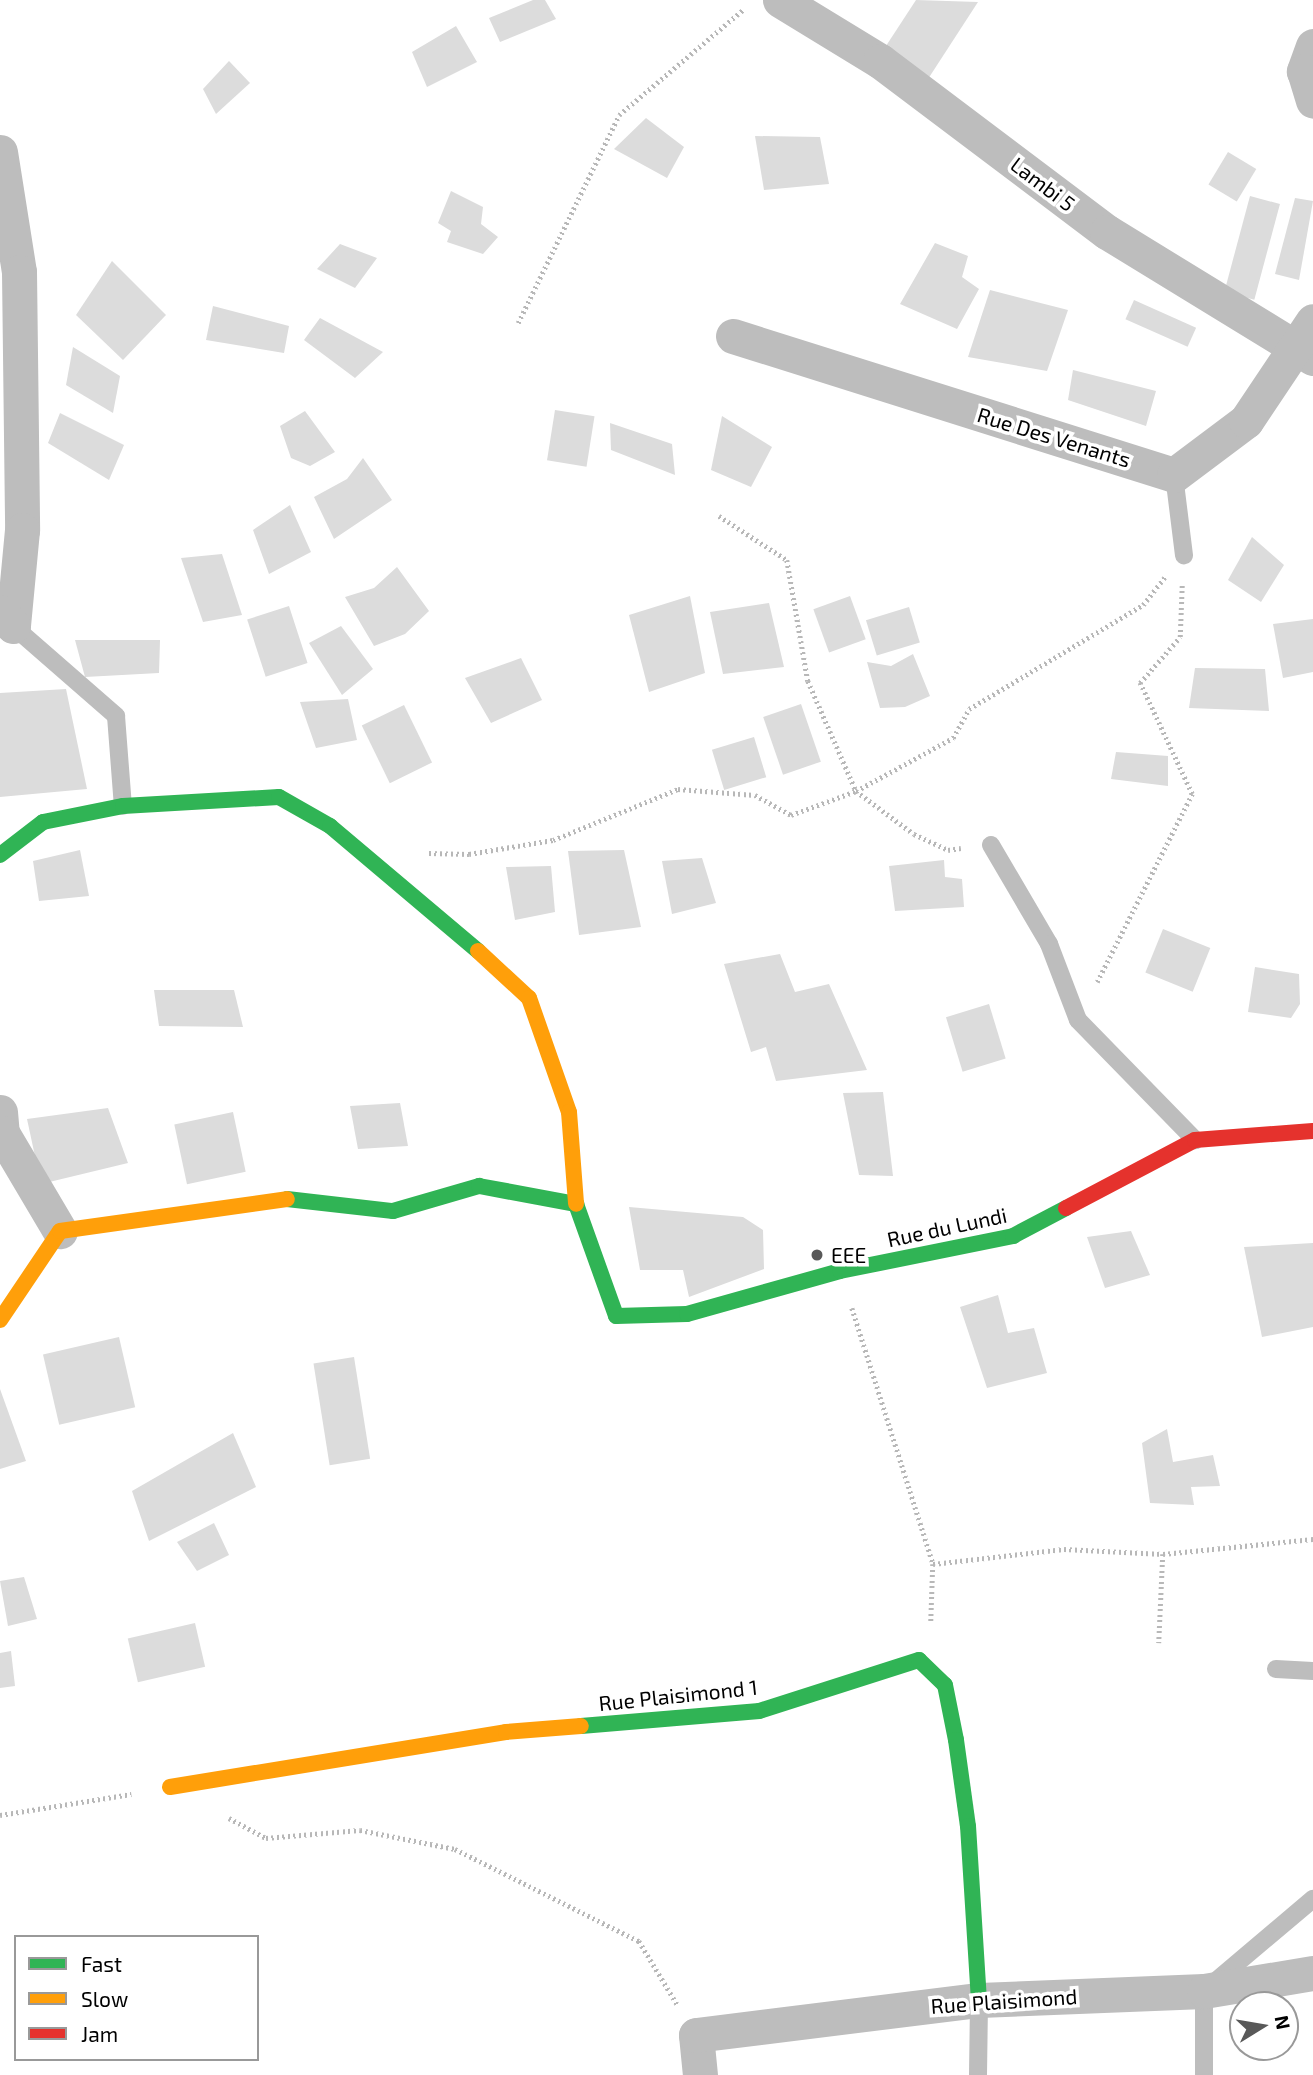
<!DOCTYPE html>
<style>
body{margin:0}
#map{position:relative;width:1313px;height:2075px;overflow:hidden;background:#fff;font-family:"Exo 2",sans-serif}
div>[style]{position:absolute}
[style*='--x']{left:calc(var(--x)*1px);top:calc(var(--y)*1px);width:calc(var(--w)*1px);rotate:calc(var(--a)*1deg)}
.building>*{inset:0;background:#dcdcdc;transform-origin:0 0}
.path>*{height:4.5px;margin-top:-2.25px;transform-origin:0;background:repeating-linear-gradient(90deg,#b8b8b8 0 2px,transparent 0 5.5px)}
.lane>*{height:18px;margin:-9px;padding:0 9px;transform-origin:9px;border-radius:9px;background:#bdbdbd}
.street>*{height:35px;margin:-17.5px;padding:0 17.5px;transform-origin:17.5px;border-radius:17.5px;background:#bdbdbd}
.fast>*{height:16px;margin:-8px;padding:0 8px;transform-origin:8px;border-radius:8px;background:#30b455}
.slow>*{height:16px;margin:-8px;padding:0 8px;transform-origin:8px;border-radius:8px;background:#ff9f0a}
.jam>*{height:16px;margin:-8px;padding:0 8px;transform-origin:8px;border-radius:8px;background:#e5322d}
.dots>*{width:19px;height:19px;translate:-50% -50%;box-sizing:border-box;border:4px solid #fff;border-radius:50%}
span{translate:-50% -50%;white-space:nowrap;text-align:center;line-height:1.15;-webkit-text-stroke:7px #fff;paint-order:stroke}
.street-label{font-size:21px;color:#000}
.poi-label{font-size:21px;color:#000}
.left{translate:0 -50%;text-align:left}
.legend{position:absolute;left:14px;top:1935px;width:245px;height:126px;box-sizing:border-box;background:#fff;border:2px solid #999;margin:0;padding:9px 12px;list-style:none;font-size:21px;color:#000}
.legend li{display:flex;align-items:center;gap:14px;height:35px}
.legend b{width:35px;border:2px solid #999}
.north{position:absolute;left:1229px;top:1991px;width:70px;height:70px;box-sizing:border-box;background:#fff;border:2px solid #999;border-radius:50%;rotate:79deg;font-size:19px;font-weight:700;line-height:28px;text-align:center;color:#000}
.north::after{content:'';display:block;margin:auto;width:24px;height:32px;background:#595959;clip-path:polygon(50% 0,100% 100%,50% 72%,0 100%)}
</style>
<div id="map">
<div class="building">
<div style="clip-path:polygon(533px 0,545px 0,556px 19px,500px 42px,489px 18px)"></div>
<div style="clip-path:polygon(916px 0,978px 2px,928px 79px,884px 49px)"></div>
<div style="clip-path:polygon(456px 26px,477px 62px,427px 87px,412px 52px)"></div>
<div style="clip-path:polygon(229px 61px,250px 83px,216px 114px,203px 89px)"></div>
<div style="clip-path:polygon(646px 118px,684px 147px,667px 178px,614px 149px)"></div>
<div style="clip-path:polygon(755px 136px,820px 137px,829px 184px,764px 190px)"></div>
<div style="left:1228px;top:152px;width:33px;height:38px;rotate:31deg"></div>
<div style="clip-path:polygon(451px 191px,483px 207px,481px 224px,498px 237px,483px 254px,447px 242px,451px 231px,438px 223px)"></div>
<div style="left:1250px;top:196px;width:31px;height:99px;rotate:15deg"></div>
<div style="clip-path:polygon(1295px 198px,1313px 201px,1299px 280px,1275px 274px)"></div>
<div style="clip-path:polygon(935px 243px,968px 256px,962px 277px,979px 289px,957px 329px,900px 304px)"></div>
<div style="clip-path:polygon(340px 244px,377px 258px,355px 288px,317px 269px)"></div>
<div style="clip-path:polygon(112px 261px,166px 315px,123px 360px,76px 315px)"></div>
<div style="clip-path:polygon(990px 290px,1068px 310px,1047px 371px,968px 357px)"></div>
<div style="left:1134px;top:300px;width:68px;height:21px;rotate:24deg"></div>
<div style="clip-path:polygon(213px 306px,289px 326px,284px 353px,206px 340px)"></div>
<div style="clip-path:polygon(320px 318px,383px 352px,355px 378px,304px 340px)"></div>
<div style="clip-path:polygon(73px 347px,120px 376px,113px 413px,66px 385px)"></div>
<div style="clip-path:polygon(1073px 370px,1156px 391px,1146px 426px,1068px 400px)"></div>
<div style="left:555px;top:410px;width:40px;height:51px;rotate:9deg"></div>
<div style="clip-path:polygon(305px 411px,335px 452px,310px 466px,291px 458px,280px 426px)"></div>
<div style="clip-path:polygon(60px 413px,124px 445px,109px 480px,48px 443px)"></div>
<div style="clip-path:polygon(722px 416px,772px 447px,751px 487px,711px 470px)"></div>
<div style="clip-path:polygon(610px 423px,672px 444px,675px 475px,611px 450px)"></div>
<div style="clip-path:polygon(363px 458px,392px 500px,334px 539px,314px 497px,347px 479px)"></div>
<div style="clip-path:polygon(290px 505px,311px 552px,269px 574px,253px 530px)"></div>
<div style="clip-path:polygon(1252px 537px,1284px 565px,1261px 602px,1228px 580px)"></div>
<div style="clip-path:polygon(222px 554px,242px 615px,203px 622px,181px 558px)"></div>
<div style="clip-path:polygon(397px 567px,429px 611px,405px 634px,374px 646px,345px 597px,374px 588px)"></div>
<div style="clip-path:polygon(690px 596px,705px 673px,649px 692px,629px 615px)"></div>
<div style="left:850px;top:596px;width:46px;height:39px;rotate:70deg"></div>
<div style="clip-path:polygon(769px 603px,784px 667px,723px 674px,710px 612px)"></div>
<div style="left:289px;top:606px;width:60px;height:44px;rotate:72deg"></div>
<div style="left:909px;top:607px;width:37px;height:45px;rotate:73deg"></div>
<div style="clip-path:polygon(1313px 619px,1313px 672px,1283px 678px,1273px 624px)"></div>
<div style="clip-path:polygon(341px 626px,373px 669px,342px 695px,309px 643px)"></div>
<div style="clip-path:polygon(75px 640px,160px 640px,159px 673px,85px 677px)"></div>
<div style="clip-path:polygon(913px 654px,930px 696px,905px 707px,880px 708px,867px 662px,891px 666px)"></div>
<div style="clip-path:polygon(521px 658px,542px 700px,491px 723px,465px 678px)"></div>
<div style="clip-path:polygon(1195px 668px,1265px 669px,1269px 711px,1189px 708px)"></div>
<div style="clip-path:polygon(66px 689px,87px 789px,0 797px,0 693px)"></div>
<div style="clip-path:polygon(348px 699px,357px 740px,316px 748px,300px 702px)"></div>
<div style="left:801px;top:704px;width:61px;height:40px;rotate:71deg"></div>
<div style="left:404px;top:705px;width:64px;height:47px;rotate:64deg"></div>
<div style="left:754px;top:737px;width:42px;height:44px;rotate:73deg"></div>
<div style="clip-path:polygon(1116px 752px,1168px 756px,1168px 786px,1111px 779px)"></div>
<div style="clip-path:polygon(80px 850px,89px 896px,39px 901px,33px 861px)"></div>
<div style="clip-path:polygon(624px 850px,641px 927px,579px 935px,568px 851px)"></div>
<div style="clip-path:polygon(702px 858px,716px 903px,672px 914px,662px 861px)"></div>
<div style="clip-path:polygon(944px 860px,945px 877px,962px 879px,964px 907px,895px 911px,889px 866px)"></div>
<div style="clip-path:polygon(551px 866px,555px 912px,515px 920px,506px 867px)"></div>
<div style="left:1163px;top:929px;width:51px;height:47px;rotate:22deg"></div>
<div style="clip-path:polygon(780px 954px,795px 992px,829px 984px,867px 1070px,776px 1081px,766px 1047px,751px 1052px,724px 964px)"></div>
<div style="clip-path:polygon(1255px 967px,1299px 974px,1300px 1004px,1291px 1018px,1248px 1012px)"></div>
<div style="clip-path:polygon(154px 990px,234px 990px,243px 1027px,159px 1026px)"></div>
<div style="left:989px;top:1004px;width:57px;height:45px;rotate:73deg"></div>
<div style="clip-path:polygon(883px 1092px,893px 1176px,859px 1175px,843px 1093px)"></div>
<div style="clip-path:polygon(400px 1103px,408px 1146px,358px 1149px,350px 1106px)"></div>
<div style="clip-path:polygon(108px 1108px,128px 1163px,41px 1184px,27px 1119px)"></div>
<div style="left:233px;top:1112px;width:61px;height:60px;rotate:78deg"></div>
<div style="clip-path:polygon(629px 1207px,743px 1217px,763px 1230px,764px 1269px,689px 1297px,683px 1270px,640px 1270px)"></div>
<div style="clip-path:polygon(1131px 1231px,1150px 1275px,1105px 1288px,1087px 1237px)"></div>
<div style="clip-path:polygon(1313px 1243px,1313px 1327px,1262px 1337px,1244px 1247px)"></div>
<div style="clip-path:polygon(998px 1295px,1008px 1333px,1034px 1328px,1047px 1373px,987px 1388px,960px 1307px)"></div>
<div style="left:119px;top:1337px;width:72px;height:78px;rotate:77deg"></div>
<div style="left:354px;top:1357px;width:103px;height:41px;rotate:81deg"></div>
<div style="clip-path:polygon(0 1389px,26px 1461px,0 1469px)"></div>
<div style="clip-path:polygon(1167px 1429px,1173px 1462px,1213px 1455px,1220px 1486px,1191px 1487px,1194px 1505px,1150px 1503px,1142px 1443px)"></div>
<div style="clip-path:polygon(233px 1433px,256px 1487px,149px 1541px,132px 1491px)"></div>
<div style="clip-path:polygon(214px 1523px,229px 1555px,197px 1571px,177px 1542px)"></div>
<div style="clip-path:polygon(24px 1577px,37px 1619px,8px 1626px,0 1581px)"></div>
<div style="left:195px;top:1623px;width:45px;height:69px;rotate:77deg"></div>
<div style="clip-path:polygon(11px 1651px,15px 1686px,0 1688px,0 1653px)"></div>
</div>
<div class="path">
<div style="--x:518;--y:323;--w:231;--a:-64.1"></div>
<div style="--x:619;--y:115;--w:162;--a:-40.3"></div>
<div style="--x:719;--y:516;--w:81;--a:32.9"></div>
<div style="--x:787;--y:560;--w:123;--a:80.2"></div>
<div style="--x:808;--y:681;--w:120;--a:66.4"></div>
<div style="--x:856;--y:791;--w:111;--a:-28.7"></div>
<div style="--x:953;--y:738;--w:33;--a:-61"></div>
<div style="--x:969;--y:709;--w:203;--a:-30.9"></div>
<div style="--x:1143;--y:605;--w:36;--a:-52"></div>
<div style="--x:429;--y:853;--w:40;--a:1.4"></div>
<div style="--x:469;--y:854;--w:85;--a:-9.5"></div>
<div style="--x:553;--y:840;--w:135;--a:-22.2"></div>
<div style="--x:678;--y:789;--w:77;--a:4.5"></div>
<div style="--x:755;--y:795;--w:41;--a:29.1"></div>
<div style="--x:791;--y:815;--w:69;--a:-20.3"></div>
<div style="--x:856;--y:791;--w:72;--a:36.6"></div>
<div style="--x:914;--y:834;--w:38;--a:25"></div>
<div style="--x:948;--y:850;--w:13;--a:-9"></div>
<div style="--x:1097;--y:982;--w:211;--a:-63.2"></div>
<div style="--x:1192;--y:794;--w:123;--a:-115.1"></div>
<div style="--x:1140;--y:683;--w:61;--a:-49"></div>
<div style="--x:1180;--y:637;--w:52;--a:-87.8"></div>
<div style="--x:852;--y:1308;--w:269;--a:72.4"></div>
<div style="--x:933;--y:1564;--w:58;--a:92"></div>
<div style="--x:1163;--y:1554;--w:151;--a:-5.7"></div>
<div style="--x:933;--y:1564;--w:132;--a:-6.5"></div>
<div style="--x:1064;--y:1549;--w:99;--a:2.9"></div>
<div style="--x:1163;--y:1554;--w:89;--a:92.6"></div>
<div style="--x:0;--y:1815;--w:133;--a:-9.1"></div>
<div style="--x:229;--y:1818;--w:42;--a:28.4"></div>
<div style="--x:266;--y:1838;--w:94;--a:-4.9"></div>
<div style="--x:360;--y:1830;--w:97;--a:11.3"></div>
<div style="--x:455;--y:1849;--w:206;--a:26.6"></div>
<div style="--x:639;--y:1941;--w:74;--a:58.9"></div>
</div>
<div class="lane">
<div style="--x:1174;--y:475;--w:81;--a:82.9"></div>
<div style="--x:13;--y:626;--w:137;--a:41.1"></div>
<div style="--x:116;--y:716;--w:90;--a:85.6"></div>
<div style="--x:991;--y:845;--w:115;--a:59.6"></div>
<div style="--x:1049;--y:944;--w:81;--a:69.1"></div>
<div style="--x:1078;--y:1020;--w:168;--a:45.7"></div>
<div style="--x:1276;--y:1669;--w:37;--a:3"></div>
<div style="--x:978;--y:2075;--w:75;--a:-89.2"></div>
<div style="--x:1204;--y:2075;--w:84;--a:-90"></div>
<div style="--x:1204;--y:1991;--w:143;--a:-40.2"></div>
</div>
<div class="street">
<div style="--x:780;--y:0;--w:117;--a:31.4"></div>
<div style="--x:880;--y:61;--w:284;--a:37"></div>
<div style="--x:1107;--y:232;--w:241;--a:31.5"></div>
<div style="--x:1313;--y:46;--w:27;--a:110"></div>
<div style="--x:1304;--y:71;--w:31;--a:73"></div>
<div style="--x:0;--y:152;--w:121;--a:81"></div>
<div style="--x:19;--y:272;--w:258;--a:89.3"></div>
<div style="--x:22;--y:530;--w:96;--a:95.4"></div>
<div style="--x:13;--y:626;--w:19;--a:-133"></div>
<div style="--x:733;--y:336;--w:462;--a:17.5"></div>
<div style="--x:1174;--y:475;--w:90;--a:-36.9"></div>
<div style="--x:1246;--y:421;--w:120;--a:-56.2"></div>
<div style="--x:0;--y:1112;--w:21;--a:85"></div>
<div style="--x:2;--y:1133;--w:114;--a:59.4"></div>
<div style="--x:700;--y:2075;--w:40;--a:-95.7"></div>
<div style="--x:696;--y:2035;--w:285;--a:-7.1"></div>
<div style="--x:979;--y:2000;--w:225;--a:-2.3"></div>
<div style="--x:1204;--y:1991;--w:110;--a:-9.4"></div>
</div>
<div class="fast">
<div style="--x:0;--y:855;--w:54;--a:-37.5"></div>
<div style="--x:43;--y:822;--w:82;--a:-11.3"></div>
<div style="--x:123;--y:806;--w:156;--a:-3.3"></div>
<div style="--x:279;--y:797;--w:59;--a:29.6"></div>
<div style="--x:330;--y:826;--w:194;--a:40.2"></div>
<div style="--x:287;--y:1199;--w:107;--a:6.5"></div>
<div style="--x:393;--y:1211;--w:90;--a:-16.2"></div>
<div style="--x:479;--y:1186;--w:99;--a:10.5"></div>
<div style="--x:576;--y:1204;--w:119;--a:70.3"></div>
<div style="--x:616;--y:1316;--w:71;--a:-1.6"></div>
<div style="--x:687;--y:1314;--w:159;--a:-15.7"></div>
<div style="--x:840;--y:1271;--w:177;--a:-11.4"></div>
<div style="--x:1013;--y:1236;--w:60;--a:-27.8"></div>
<div style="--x:581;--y:1726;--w:179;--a:-4.8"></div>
<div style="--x:759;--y:1711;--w:168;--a:-17.7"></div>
<div style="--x:919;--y:1660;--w:36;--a:44"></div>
<div style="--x:945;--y:1685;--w:56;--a:78.7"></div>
<div style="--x:956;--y:1740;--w:87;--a:82.1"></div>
<div style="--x:968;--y:1826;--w:174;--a:86.4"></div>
</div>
<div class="slow">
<div style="--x:478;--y:951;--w:69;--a:42.7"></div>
<div style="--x:529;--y:998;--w:121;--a:70.7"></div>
<div style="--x:569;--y:1112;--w:92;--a:85.6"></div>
<div style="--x:0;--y:1320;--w:107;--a:-56"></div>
<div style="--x:60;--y:1231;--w:229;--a:-8"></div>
<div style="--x:170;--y:1787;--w:340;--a:-9.3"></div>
<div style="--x:506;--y:1732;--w:75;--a:-4.6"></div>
</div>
<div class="jam">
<div style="--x:1066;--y:1208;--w:146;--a:-27.8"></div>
<div style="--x:1195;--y:1140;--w:118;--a:-4.4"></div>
</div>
<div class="dots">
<div style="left:817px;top:1255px;background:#595959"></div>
</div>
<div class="street-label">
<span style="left:1043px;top:184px;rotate:37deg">Lambi 5</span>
<span style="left:1054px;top:437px;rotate:17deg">Rue Des Venants</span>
<span style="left:947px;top:1227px;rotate:-12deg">Rue du Lundi</span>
<span style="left:678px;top:1695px;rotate:-6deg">Rue Plaisimond 1</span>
<span style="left:1004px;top:2001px;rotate:-4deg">Rue Plaisimond</span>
</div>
<div class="poi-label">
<span class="left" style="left:831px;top:1255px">EEE</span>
</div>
<ul class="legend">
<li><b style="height:9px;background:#30b455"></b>Fast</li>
<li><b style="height:9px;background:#ff9f0a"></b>Slow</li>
<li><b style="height:9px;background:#e5322d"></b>Jam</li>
</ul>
<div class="north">N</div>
</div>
